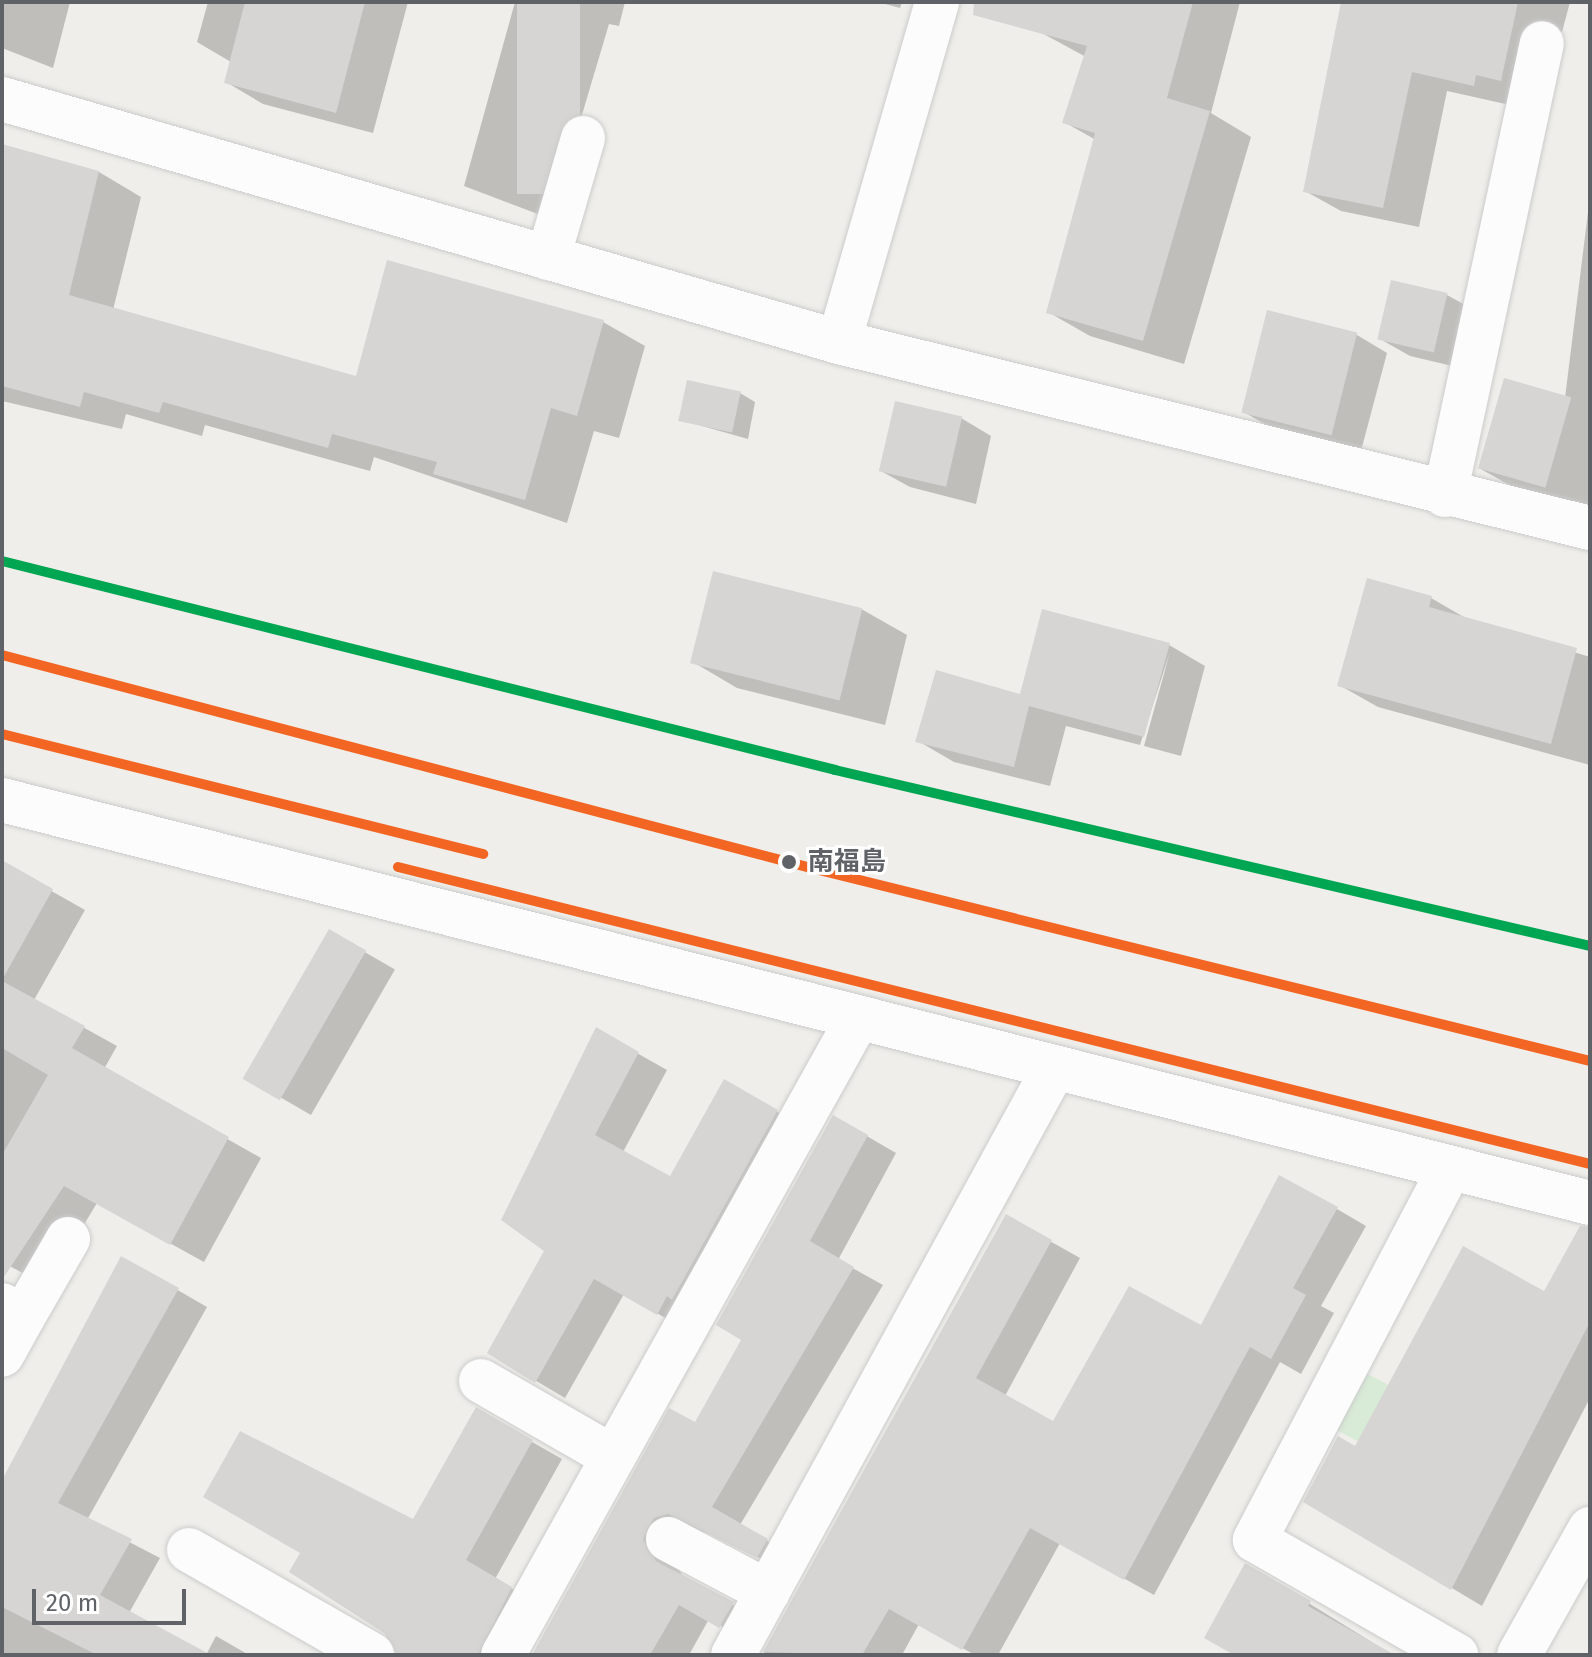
<!DOCTYPE html>
<meta charset="utf-8">
<style>
body{margin:0}
#map{position:relative;width:1592px;height:1657px;overflow:hidden;background:#efeeea;font-family:"Fira Sans","Noto Sans JP",sans-serif}
div>[style]{position:absolute}
[style*='--x']{left:calc(var(--x)*1px);top:calc(var(--y)*1px);width:calc(var(--w)*1px);rotate:calc(var(--a)*1deg)}
.green>*{inset:0;background:#d8ebd6;transform-origin:0 0}
.shadow>*{inset:0;background:#0003;transform-origin:0 0}
.building>*{inset:0;background:#d6d5d3;transform-origin:0 0}
.roads{filter:drop-shadow(0 0 2px #cbcccc) drop-shadow(0 0 2px #cbcccc)}
.minor>*{height:44px;margin:-22px;padding:0 22px;transform-origin:22px;border-radius:22px;background:#fdfcfc}
.tertiary>*{height:44px;margin:-22px;padding:0 22px;transform-origin:22px;border-radius:22px;background:#fdfcfc}
.rail-1>*{height:10px;margin:-5px;padding:0 5px;transform-origin:5px;border-radius:5px;background:#f26522}
.rail-2>*{height:10px;margin:-5px;padding:0 5px;transform-origin:5px;border-radius:5px;background:#00a651}
.dots>*{width:22px;height:22px;translate:-50% -50%;box-sizing:border-box;border:4px solid #fff;border-radius:50%}
span{translate:-50% -50%;white-space:nowrap;text-align:center;line-height:1.15;-webkit-text-stroke:6px #fff;paint-order:stroke}
.stop-label{font-size:26px;color:#5f6368;font-weight:700}
.left{translate:0 -50%;text-align:left}
.frame{position:absolute;inset:0;border:4px solid #5f6368;pointer-events:none}
.scale{position:absolute;left:32px;top:1589px;width:154px;height:36px;box-sizing:border-box;border:4px solid #5f6368;border-top:0;padding-left:10px;font-size:24px;line-height:28px;white-space:nowrap;color:#5f6368;-webkit-text-stroke:6px #fff;paint-order:stroke}
</style>
<div id="map">
<div class="green">
<div style="left:1362px;top:1371px;width:105px;height:64px;rotate:28deg"></div>
</div>
<div class="shadow">
<div style="clip-path:polygon(2px 2px,70px 2px,53px 68px,2px 48px)"></div>
<div style="clip-path:polygon(208px 2px,408px 2px,373px 133px,263px 104px,226px 82px,231px 62px,197px 42px)"></div>
<div style="clip-path:polygon(515px 2px,625px 2px,619px 26px,609px 24px,551px 219px,464px 186px)"></div>
<div style="clip-path:polygon(878px 2px,902px 2px,900px 8px)"></div>
<div style="clip-path:polygon(1048px 2px,1240px 2px,1211px 113px,1251px 137px,1184px 364px,1090px 336px,1048px 312px,1096px 140px,1064px 122px,1086px 57px,1040px 32px)"></div>
<div style="clip-path:polygon(1448px 2px,1570px 2px,1562px 32px,1552px 29px,1510px 105px,1447px 91px,1419px 227px,1341px 211px,1305px 191px)"></div>
<div style="clip-path:polygon(2px 149px,99px 172px,141px 197px,113px 310px,358px 378px,603px 322px,645px 346px,619px 438px,594px 431px,567px 523px,374px 457px,370px 471px,205px 425px,202px 436px,126px 414px,122px 429px,2px 401px)"></div>
<div style="clip-path:polygon(1590px 196px,1590px 513px,1518px 490px,1479px 468px,1565px 398px)"></div>
<div style="clip-path:polygon(1447px 295px,1478px 312px,1465px 369px,1410px 356px,1380px 339px)"></div>
<div style="clip-path:polygon(1269px 313px,1357px 335px,1387px 353px,1361px 451px,1273px 429px,1242px 411px)"></div>
<div style="clip-path:polygon(740px 393px,755px 402px,748px 439px,681px 420px)"></div>
<div style="clip-path:polygon(961px 418px,991px 436px,976px 504px,910px 487px,879px 470px)"></div>
<div style="clip-path:polygon(714px 573px,863px 610px,907px 635px,885px 725px,737px 688px,693px 662px)"></div>
<div style="clip-path:polygon(1431px 598px,1469px 620px,1590px 657px,1590px 765px,1378px 707px,1339px 685px)"></div>
<div style="clip-path:polygon(1169px 645px,1205px 666px,1181px 756px,1144px 746px,1170px 652px,1140px 745px,1066px 726px,1050px 786px,954px 762px,918px 741px)"></div>
<div style="clip-path:polygon(2px 863px,85px 910px,34px 1000px,117px 1046px,104px 1069px,261px 1158px,204px 1262px,97px 1203px,47px 1286px,2px 1262px)"></div>
<div style="left:330px;top:932px;width:75px;height:168px;rotate:30deg"></div>
<div style="clip-path:polygon(596px 1030px,667px 1070px,623px 1152px,670px 1178px,724px 1082px,806px 1128px,686px 1330px,624px 1294px,565px 1398px,489px 1353px,547px 1250px)"></div>
<div style="clip-path:polygon(834px 1117px,896px 1153px,838px 1260px,883px 1285px,740px 1525px,796px 1558px,788px 1573px,710px 1532px,685px 1533px,672px 1559px,684px 1578px,762px 1621px,750px 1643px,709px 1619px,689px 1655px,534px 1655px,696px 1425px,744px 1339px)"></div>
<div style="clip-path:polygon(1337px 1209px,1366px 1226px,1321px 1306px,1334px 1313px,1301px 1374px,1280px 1362px,1154px 1595px,1060px 1543px,998px 1655px,975px 1655px,919px 1624px,902px 1655px,763px 1655px,1007px 1217px,1080px 1258px,1005px 1396px,1054px 1423px,1201px 1328px)"></div>
<div style="clip-path:polygon(122px 1258px,207px 1307px,87px 1520px,160px 1558px,129px 1613px,206px 1655px,216px 1636px,249px 1655px,2px 1655px,2px 1482px)"></div>
<div style="clip-path:polygon(1590px 1265px,1590px 1398px,1482px 1606px,1306px 1501px,1355px 1449px)"></div>
<div style="clip-path:polygon(476px 1410px,562px 1459px,495px 1579px,542px 1606px,483px 1655px,437px 1629px,421px 1655px,303px 1552px,414px 1522px)"></div>
<div style="clip-path:polygon(1276px 1583px,1393px 1655px,1237px 1655px)"></div>
</div>
<div class="building">
<div style="clip-path:polygon(245px 2px,365px 2px,336px 113px,224px 83px)"></div>
<div style="left:517px;top:2px;width:63px;height:192px"></div>
<div style="clip-path:polygon(974px 2px,1193px 2px,1167px 98px,1210px 111px,1143px 341px,1046px 313px,1095px 133px,1062px 123px,1087px 46px,973px 15px)"></div>
<div style="clip-path:polygon(1341px 2px,1518px 2px,1501px 81px,1476px 75px,1474px 86px,1412px 72px,1383px 208px,1303px 192px)"></div>
<div style="clip-path:polygon(2px 144px,99px 171px,69px 295px,356px 376px,387px 260px,604px 320px,577px 416px,551px 408px,525px 500px,433px 474px,437px 462px,332px 434px,328px 448px,163px 402px,159px 413px,84px 392px,80px 407px,2px 386px)"></div>
<div style="left:1391px;top:280px;width:58px;height:61px;rotate:13deg"></div>
<div style="left:1267px;top:310px;width:93px;height:106px;rotate:14deg"></div>
<div style="left:1504px;top:378px;width:70px;height:94px;rotate:16deg"></div>
<div style="left:687px;top:380px;width:55px;height:42px;rotate:12deg"></div>
<div style="left:895px;top:401px;width:69px;height:72px;rotate:13deg"></div>
<div style="left:713px;top:571px;width:154px;height:95px;rotate:14deg"></div>
<div style="clip-path:polygon(1367px 578px,1432px 596px,1429px 607px,1577px 648px,1551px 744px,1337px 686px)"></div>
<div style="clip-path:polygon(1042px 609px,1170px 643px,1144px 737px,1029px 706px,1014px 767px,915px 742px,936px 670px,1020px 694px)"></div>
<div style="clip-path:polygon(2px 860px,53px 889px,2px 980px)"></div>
<div style="left:329px;top:929px;width:43px;height:173px;rotate:30deg"></div>
<div style="clip-path:polygon(2px 981px,85px 1026px,72px 1048px,229px 1137px,170px 1245px,64px 1186px,2px 1280px,2px 1155px,48px 1075px,2px 1048px)"></div>
<div style="clip-path:polygon(596px 1027px,639px 1052px,595px 1135px,670px 1176px,724px 1079px,778px 1110px,672px 1300px,667px 1296px,657px 1315px,594px 1279px,535px 1383px,487px 1353px,544px 1251px,501px 1220px)"></div>
<div style="clip-path:polygon(833px 1115px,868px 1135px,810px 1241px,854px 1267px,712px 1507px,768px 1539px,757px 1558px,668px 1514px,654px 1518px,643px 1539px,656px 1561px,734px 1602px,719px 1628px,679px 1605px,650px 1655px,532px 1655px,669px 1408px,695px 1422px,741px 1340px,716px 1325px)"></div>
<div style="clip-path:polygon(1279px 1175px,1338px 1207px,1293px 1288px,1306px 1295px,1271px 1359px,1250px 1347px,1124px 1580px,1030px 1528px,962px 1650px,889px 1609px,862px 1655px,763px 1652px,1006px 1214px,1052px 1240px,976px 1378px,1053px 1421px,1129px 1286px,1201px 1325px)"></div>
<div style="clip-path:polygon(1580px 1226px,1590px 1227px,1590px 1322px,1451px 1590px,1303px 1502px,1338px 1436px,1355px 1446px,1463px 1246px,1544px 1291px)"></div>
<div style="clip-path:polygon(121px 1256px,179px 1288px,58px 1503px,132px 1539px,100px 1595px,211px 1655px,97px 1655px,2px 1607px,2px 1480px)"></div>
<div style="clip-path:polygon(476px 1407px,533px 1440px,466px 1560px,512px 1587px,478px 1655px,397px 1655px,384px 1633px,289px 1572px,300px 1553px,203px 1497px,240px 1431px,413px 1519px)"></div>
<div style="clip-path:polygon(1245px 1563px,1311px 1601px,1308px 1606px,1395px 1655px,1234px 1655px,1204px 1638px)"></div>
</div>
<div class="roads">
<div class="minor">
<div style="--x:548;--y:258;--w:125;--a:-73.7"></div>
<div style="--x:839;--y:342;--w:774;--a:13.91"></div>
<div style="--x:1445;--y:495;--w:462;--a:-77.9"></div>
<div style="--x:2;--y:800;--w:1638;--a:14.24"></div>
<div style="--x:1450;--y:1168;--w:420;--a:117.7"></div>
<div style="--x:1255;--y:1540;--w:232;--a:29.8"></div>
<div style="--x:2;--y:1305;--w:24;--a:30"></div>
<div style="--x:23;--y:1317;--w:43;--a:118.9"></div>
<div style="--x:23;--y:1317;--w:90;--a:-60"></div>
<div style="--x:481;--y:1381;--w:152;--a:29.9"></div>
<div style="--x:668;--y:1539;--w:113;--a:27.9"></div>
<div style="--x:189;--y:1550;--w:211;--a:29.8"></div>
<div style="--x:503;--y:1655;--w:729;--a:-60.87"></div>
<div style="--x:733;--y:1655;--w:667;--a:-61.32"></div>
<div style="--x:1519;--y:1655;--w:145;--a:-60.6"></div>
</div>
<div class="tertiary">
<div style="--x:2;--y:99;--w:872;--a:16.19"></div>
<div style="--x:839;--y:342;--w:354;--a:-73.9"></div>
</div>
</div>
<div class="rail-1">
<div style="--x:2;--y:655;--w:841;--a:14.75"></div>
<div style="--x:815;--y:869;--w:798;--a:13.91"></div>
<div style="--x:2;--y:734;--w:496;--a:14"></div>
<div style="--x:398;--y:867;--w:1228;--a:13.99"></div>
</div>
<div class="rail-2">
<div style="--x:2;--y:561;--w:859;--a:14.08"></div>
<div style="--x:835;--y:770;--w:775;--a:13.12"></div>
</div>
<div class="dots">
<div style="left:789px;top:862px;background:#5f6368"></div>
</div>
<div class="stop-label">
<span class="left" style="left:808px;top:862px">南福島</span>
</div>
<div class="frame"></div>
<div class="scale">20 m</div>
</div>
